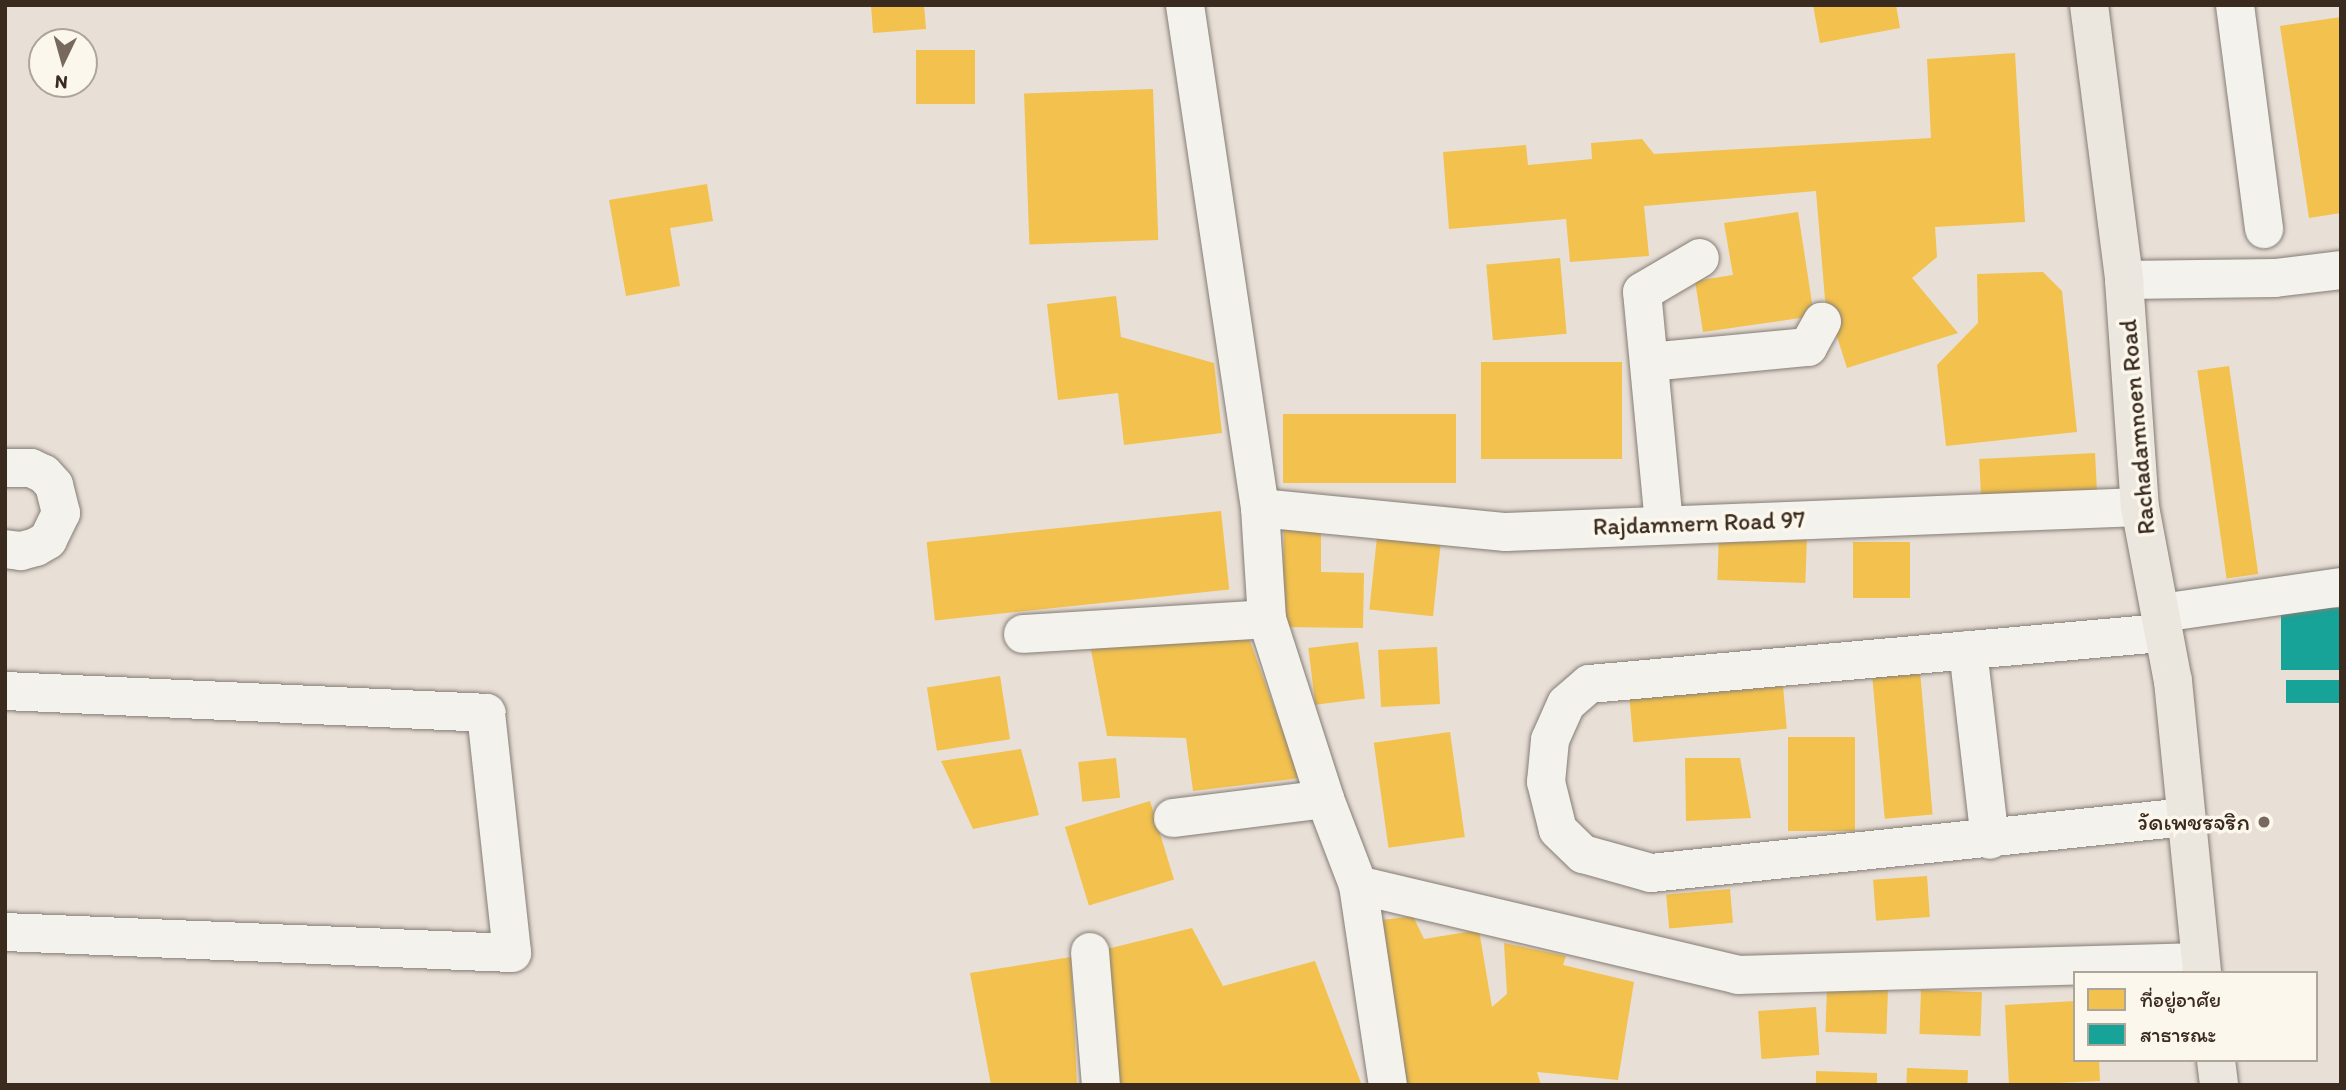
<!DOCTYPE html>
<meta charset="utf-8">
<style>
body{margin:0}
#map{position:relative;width:2346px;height:1090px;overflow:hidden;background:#e8dfd6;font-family:Itim,"Playpen Sans Thai",sans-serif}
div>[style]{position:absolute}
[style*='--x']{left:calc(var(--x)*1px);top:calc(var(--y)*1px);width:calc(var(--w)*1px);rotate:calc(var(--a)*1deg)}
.homes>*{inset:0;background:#f2c14e;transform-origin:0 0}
.public>*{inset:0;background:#17a398;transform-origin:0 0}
.roads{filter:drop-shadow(0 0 2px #847d76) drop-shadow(0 0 2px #847d76)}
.minor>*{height:38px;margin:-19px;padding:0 19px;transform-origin:19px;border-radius:19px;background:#f4f2ed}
.major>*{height:38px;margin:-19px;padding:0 19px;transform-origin:19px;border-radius:19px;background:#ece7de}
.dots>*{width:19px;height:19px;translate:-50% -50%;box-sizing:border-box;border:4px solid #fbf7ec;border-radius:50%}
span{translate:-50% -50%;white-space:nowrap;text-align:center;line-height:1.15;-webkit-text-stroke:7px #fbf7ec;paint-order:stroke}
.street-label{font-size:24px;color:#3b2a1e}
.poi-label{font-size:24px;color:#3b2a1e}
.right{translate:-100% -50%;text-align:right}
.frame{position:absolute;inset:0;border:7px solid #3b2a1e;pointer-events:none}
.legend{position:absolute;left:2073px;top:971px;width:245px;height:91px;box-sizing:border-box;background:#fbf7ec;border:2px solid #aea59a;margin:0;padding:9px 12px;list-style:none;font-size:21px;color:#3b2a1e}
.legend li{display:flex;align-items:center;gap:14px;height:35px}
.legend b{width:35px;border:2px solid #aea59a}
.north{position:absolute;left:28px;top:28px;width:70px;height:70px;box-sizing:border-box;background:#fbf7ec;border:2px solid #aea59a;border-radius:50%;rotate:185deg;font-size:19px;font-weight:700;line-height:28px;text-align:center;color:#3b2a1e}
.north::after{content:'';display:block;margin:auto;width:24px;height:32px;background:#78695e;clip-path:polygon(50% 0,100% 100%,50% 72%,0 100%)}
</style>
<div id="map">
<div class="homes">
<div style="clip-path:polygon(871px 5px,924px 5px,926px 29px,873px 33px)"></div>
<div style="clip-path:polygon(1813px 5px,1896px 5px,1900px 28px,1820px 43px)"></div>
<div style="clip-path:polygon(2341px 17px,2341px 213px,2309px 218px,2280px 26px)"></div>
<div style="left:916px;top:50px;width:59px;height:54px"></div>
<div style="clip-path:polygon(2015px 53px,2025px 222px,1935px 227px,1937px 257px,1912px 278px,1958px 333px,1847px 368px,1825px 299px,1816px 191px,1644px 206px,1649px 256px,1570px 262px,1566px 219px,1449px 229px,1443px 152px,1526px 145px,1528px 165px,1592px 159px,1591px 143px,1642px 139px,1654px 154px,1931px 138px,1927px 59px)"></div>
<div style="left:1153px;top:89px;width:151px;height:129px;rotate:88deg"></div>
<div style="clip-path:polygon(707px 184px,713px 221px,670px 228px,680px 286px,626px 296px,609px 200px)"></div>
<div style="clip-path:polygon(1798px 212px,1814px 316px,1703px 332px,1695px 281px,1733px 275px,1724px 223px)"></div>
<div style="left:1560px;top:258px;width:76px;height:74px;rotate:85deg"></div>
<div style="clip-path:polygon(2043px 272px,2062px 291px,2077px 432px,1946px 446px,1937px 365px,1978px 323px,1977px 274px)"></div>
<div style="clip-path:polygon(1116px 296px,1121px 337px,1214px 363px,1222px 433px,1124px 445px,1118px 393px,1058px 400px,1047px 304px)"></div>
<div style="left:1481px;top:362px;width:141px;height:97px"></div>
<div style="left:2229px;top:366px;width:210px;height:32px;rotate:82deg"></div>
<div style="left:1283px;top:414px;width:173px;height:69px"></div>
<div style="left:2095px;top:453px;width:50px;height:116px;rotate:87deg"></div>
<div style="left:1221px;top:511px;width:79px;height:296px;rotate:84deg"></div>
<div style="clip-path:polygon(1284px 528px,1321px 529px,1321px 572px,1364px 573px,1363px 628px,1282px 627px)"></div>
<div style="left:1719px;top:534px;width:88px;height:46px;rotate:2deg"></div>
<div style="left:1377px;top:537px;width:64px;height:73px;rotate:6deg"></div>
<div style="left:1853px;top:542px;width:57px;height:56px"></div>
<div style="clip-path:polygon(1244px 625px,1300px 778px,1193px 791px,1186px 738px,1107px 736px,1089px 639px)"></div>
<div style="left:1358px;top:642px;width:57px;height:50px;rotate:83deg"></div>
<div style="left:1437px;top:647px;width:57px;height:59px;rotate:87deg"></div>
<div style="left:1920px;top:671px;width:144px;height:48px;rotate:85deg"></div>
<div style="left:1000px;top:676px;width:64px;height:74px;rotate:81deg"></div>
<div style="left:1783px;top:686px;width:43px;height:154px;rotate:85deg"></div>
<div style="left:1450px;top:732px;width:106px;height:77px;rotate:82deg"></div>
<div style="left:1855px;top:737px;width:94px;height:67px;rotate:90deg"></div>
<div style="clip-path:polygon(1021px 749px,1039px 815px,973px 829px,941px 761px)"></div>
<div style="left:1116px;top:758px;width:40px;height:38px;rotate:84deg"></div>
<div style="clip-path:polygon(1685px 758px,1740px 758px,1751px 818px,1686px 821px)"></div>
<div style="left:1150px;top:801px;width:82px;height:89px;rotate:73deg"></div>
<div style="left:1927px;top:876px;width:41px;height:54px;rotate:86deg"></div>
<div style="left:1730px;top:889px;width:34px;height:64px;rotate:85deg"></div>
<div style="clip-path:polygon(1413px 916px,1424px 939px,1479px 930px,1492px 1007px,1507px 994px,1504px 943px,1566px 956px,1563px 965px,1634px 982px,1618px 1080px,1537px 1072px,1541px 1085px,1407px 1085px,1374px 921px)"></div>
<div style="clip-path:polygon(1192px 928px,1223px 986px,1315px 961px,1361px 1083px,1116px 1085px,1103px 950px)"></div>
<div style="clip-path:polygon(1071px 957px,1077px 1085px,991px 1085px,970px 973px)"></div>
<div style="left:1827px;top:988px;width:61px;height:44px;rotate:2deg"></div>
<div style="left:1921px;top:990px;width:61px;height:44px;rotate:2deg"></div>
<div style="clip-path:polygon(2075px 1001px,2075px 1060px,2099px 1060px,2100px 1081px,2009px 1085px,2005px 1005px)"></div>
<div style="left:1816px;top:1007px;width:48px;height:58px;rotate:86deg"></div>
<div style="left:1907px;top:1068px;width:61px;height:17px;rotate:2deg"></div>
<div style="clip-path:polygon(1816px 1071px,1877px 1073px,1877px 1085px,1816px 1085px)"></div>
</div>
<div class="public">
<div style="left:2341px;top:608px;width:62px;height:60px;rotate:90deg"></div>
<div style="left:2341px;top:680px;width:23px;height:55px;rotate:90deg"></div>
</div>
<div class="roads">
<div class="minor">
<div style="--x:1185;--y:5;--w:509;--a:81.52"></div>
<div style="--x:1260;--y:508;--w:111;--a:86.4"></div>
<div style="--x:1267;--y:619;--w:189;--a:72.1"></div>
<div style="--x:1325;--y:799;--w:92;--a:69"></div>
<div style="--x:1358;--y:885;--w:202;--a:81.5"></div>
<div style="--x:2235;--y:5;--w:226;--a:82.6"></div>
<div style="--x:2124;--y:280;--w:151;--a:-0.8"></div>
<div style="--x:2275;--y:278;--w:66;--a:-6.9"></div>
<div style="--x:1649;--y:362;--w:160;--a:-5.4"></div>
<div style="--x:1808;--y:347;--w:29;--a:-61"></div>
<div style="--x:5;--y:468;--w:26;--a:0"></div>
<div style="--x:31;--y:468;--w:14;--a:25"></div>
<div style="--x:44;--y:474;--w:15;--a:48"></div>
<div style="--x:54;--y:485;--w:29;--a:76"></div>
<div style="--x:61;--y:513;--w:30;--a:116"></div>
<div style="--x:48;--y:540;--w:14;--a:150"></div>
<div style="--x:36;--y:547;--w:16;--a:165"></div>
<div style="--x:21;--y:551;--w:16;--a:-173"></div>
<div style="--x:1260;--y:508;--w:247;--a:5.6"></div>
<div style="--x:1506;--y:532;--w:634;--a:-2.26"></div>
<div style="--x:1664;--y:524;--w:233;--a:-95.4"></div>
<div style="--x:1642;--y:292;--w:67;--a:-30.4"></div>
<div style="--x:2161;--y:613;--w:182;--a:-8.2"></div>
<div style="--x:2161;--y:633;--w:574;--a:174.9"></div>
<div style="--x:1589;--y:684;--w:30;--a:139"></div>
<div style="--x:1566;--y:704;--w:39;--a:114"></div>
<div style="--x:1550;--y:740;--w:42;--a:95.4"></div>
<div style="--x:1546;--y:782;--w:49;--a:76"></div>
<div style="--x:1558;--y:830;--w:35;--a:44"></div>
<div style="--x:1583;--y:854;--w:71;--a:15.6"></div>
<div style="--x:1651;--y:873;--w:538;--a:-5.98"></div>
<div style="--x:1023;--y:634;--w:244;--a:-3.5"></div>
<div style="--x:1968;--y:650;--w:191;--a:83.4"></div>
<div style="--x:5;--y:691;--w:482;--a:2.6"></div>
<div style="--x:486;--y:713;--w:241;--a:83.8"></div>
<div style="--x:512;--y:953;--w:507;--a:-177.63"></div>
<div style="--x:1173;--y:818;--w:153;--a:-7.1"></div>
<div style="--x:1358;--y:885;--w:391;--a:13.3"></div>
<div style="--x:1738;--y:975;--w:462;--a:-1.6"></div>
<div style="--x:1090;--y:952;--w:133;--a:85.3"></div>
</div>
<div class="major">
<div style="--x:2089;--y:5;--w:277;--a:82.7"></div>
<div style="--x:2124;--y:280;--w:228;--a:86"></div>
<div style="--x:2140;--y:507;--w:177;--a:79.3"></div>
<div style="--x:2173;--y:681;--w:293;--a:84.3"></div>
<div style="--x:2216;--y:1060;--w:25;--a:83"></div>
</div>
</div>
<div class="dots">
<div style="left:2264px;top:822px;background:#78695e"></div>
</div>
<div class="street-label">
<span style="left:2137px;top:427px;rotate:-95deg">Rachadamnoen Road</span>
<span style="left:1699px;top:523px;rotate:-2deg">Rajdamnern Road 97</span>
</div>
<div class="poi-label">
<span class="right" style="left:2250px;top:822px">วัดเพชรจริก</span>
</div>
<div class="frame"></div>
<ul class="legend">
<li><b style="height:19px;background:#f2c14e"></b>ที่อยู่อาศัย</li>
<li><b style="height:19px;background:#17a398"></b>สาธารณะ</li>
</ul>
<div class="north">N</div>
</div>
